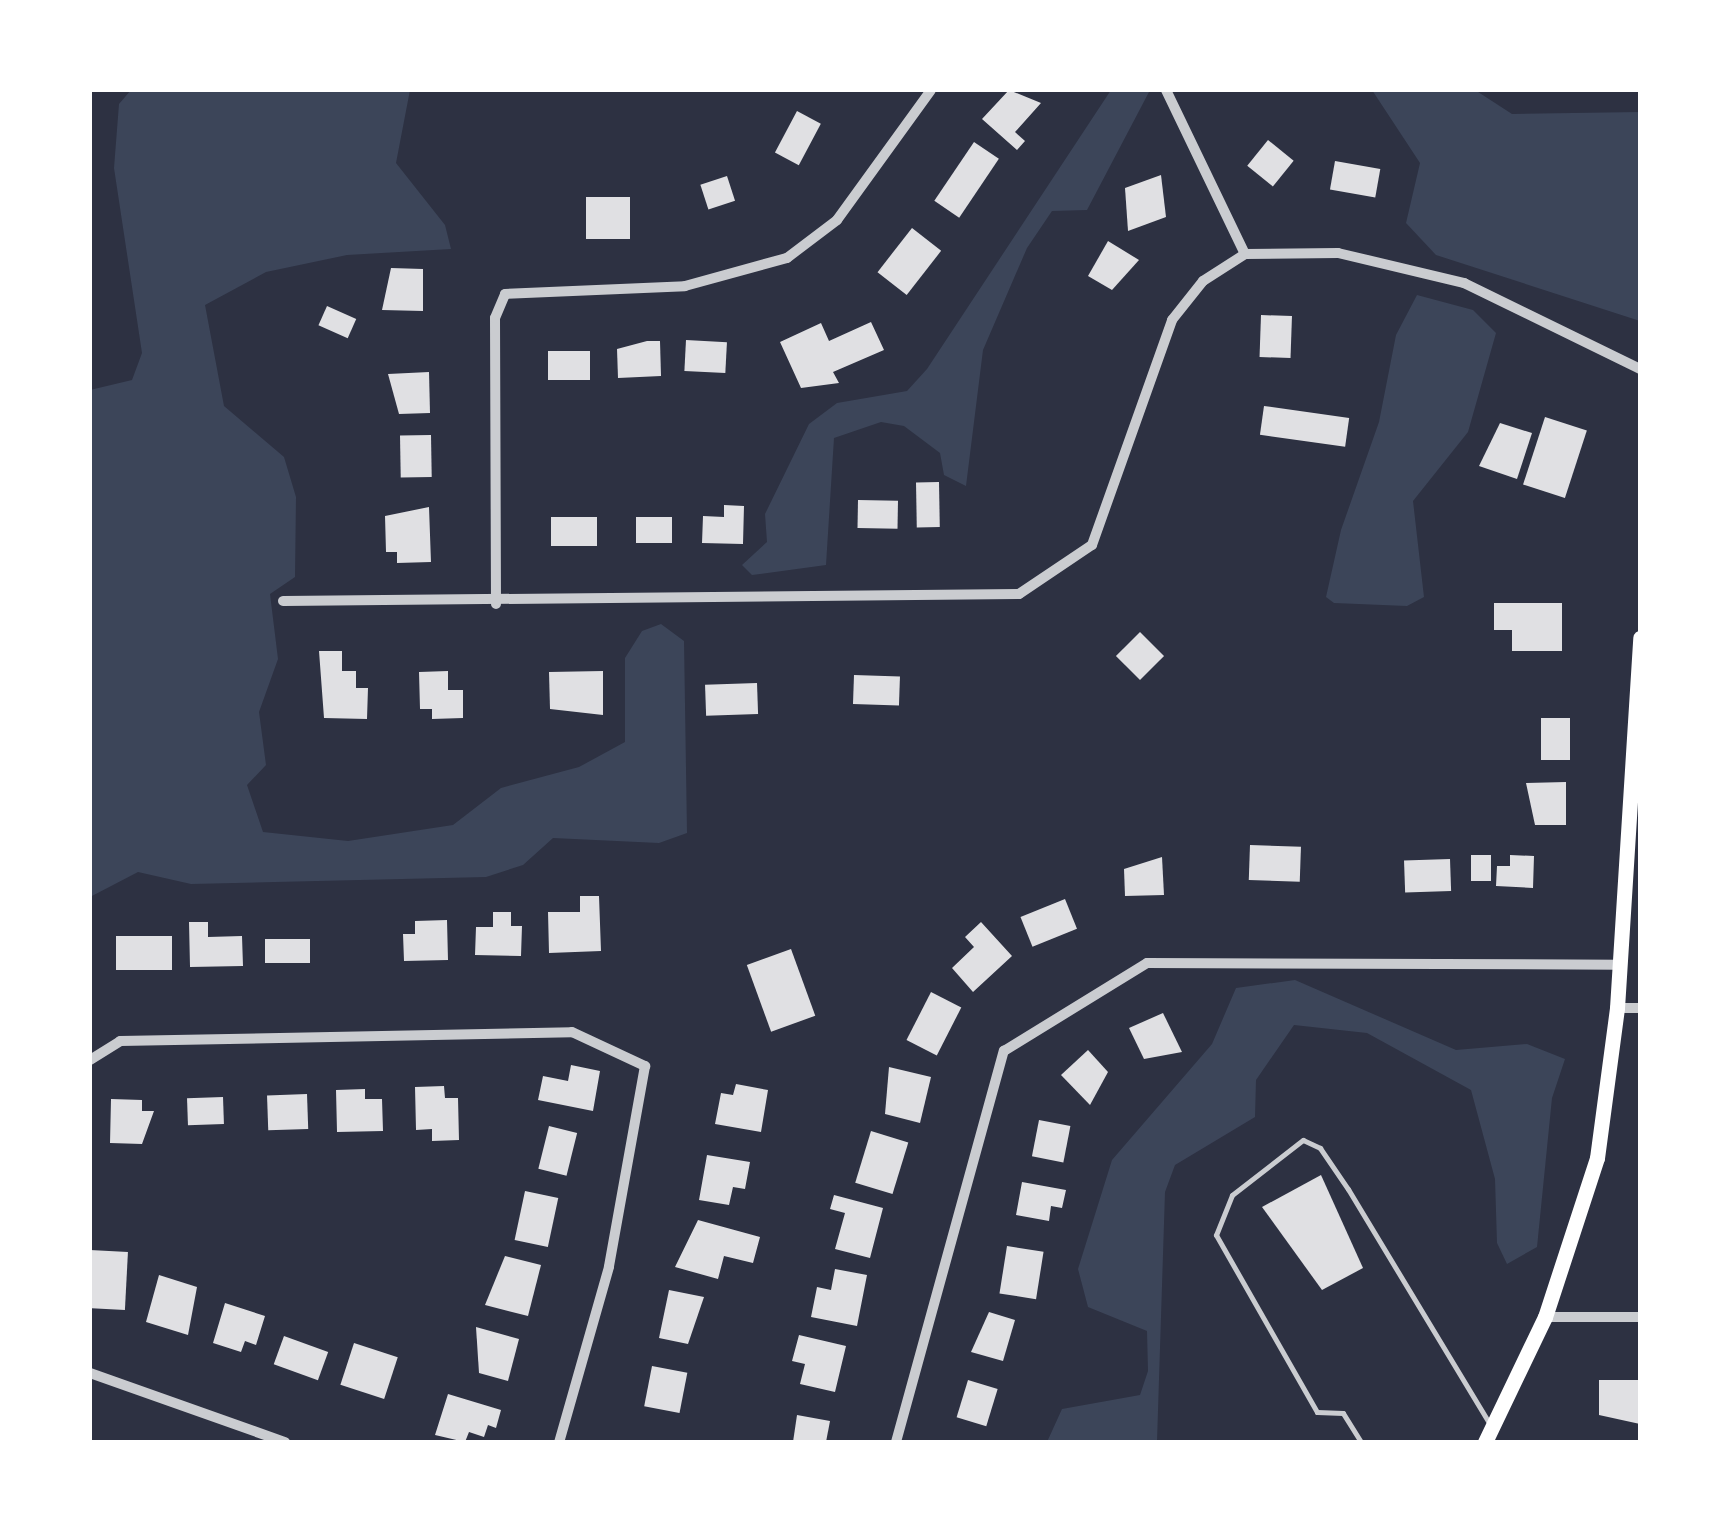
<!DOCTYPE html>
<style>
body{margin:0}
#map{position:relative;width:1730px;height:1532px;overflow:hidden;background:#2d3142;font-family:"Public Sans",sans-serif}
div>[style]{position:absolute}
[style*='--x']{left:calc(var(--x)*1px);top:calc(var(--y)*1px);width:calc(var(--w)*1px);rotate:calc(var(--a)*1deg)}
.green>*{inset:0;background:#3c4559}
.building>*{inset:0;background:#e0e0e3;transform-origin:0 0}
.service>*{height:5px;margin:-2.5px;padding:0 2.5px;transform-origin:2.5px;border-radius:2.5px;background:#caccd0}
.minor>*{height:10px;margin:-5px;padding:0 5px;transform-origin:5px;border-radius:5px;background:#caccd0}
.primary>*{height:15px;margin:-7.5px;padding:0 7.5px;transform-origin:7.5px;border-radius:7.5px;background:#fff}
span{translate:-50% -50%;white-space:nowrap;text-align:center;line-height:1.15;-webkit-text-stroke:10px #fff;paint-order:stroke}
.frame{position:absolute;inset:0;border:92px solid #fff;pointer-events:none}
</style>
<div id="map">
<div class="green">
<div style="clip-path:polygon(131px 90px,410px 90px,396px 163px,445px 225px,451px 249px,347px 255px,266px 272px,205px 305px,224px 406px,284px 457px,296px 497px,295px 577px,270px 594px,278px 659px,259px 712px,266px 765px,247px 785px,263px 832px,348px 841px,453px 825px,501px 788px,579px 767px,625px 742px,625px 658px,642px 631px,661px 624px,684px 641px,687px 833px,659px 843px,553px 838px,523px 865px,486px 877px,191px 884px,138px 872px,90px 897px,90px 390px,132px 380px,142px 353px,114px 168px,119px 104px)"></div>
<div style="clip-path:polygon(1111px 90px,1149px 92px,1087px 210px,1052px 211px,1027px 248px,983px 350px,966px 486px,944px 475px,940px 453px,904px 426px,881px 422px,834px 438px,826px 565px,752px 575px,742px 565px,767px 542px,765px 514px,809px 424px,837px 403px,907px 391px,927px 369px)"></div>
<div style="clip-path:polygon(1372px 90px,1475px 90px,1512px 114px,1640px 112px,1640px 321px,1436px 255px,1406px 223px,1420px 163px)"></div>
<div style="clip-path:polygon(1417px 295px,1473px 310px,1496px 333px,1468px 432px,1413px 501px,1424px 597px,1407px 606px,1334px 603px,1326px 597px,1341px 530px,1379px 422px,1396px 335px)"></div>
<div style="clip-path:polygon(1295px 980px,1456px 1050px,1527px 1044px,1565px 1059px,1552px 1098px,1537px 1247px,1507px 1264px,1497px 1243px,1495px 1179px,1471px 1090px,1367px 1033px,1294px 1025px,1256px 1080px,1255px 1117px,1175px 1165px,1165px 1192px,1157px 1442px,1047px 1442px,1062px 1409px,1140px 1395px,1148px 1371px,1147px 1331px,1088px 1307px,1078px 1269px,1112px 1160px,1212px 1044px,1236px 988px)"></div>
</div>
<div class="building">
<div style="clip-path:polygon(1009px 90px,1041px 103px,1015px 132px,1025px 141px,1017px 150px,982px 119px)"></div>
<div style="left:797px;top:111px;width:27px;height:47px;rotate:28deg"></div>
<div style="left:1268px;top:140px;width:33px;height:33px;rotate:39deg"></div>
<div style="left:974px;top:142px;width:30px;height:71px;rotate:34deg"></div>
<div style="left:1335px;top:161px;width:46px;height:29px;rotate:10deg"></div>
<div style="clip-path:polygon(1161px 175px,1166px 217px,1128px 231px,1125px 188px)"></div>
<div style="left:727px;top:176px;width:26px;height:28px;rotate:72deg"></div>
<div style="left:586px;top:197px;width:44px;height:42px"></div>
<div style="left:912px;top:228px;width:37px;height:56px;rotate:38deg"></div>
<div style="clip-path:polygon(1108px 241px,1139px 260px,1112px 290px,1088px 276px)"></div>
<div style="clip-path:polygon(391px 268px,423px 269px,423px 311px,382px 310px)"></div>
<div style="left:327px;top:306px;width:32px;height:21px;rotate:24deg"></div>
<div style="left:1261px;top:315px;width:31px;height:42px;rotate:2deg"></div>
<div style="clip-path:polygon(871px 322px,884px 350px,833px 372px,839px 383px,801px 388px,780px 342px,821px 323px,829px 341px)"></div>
<div style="left:686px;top:340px;width:41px;height:31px;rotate:3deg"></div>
<div style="clip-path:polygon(647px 341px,660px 341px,661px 376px,618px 378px,617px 349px)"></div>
<div style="left:590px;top:351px;width:29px;height:42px;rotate:90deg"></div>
<div style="clip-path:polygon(429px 372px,430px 413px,399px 414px,388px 374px)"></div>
<div style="left:1264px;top:406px;width:86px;height:29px;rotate:8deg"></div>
<div style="left:1545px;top:417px;width:44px;height:71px;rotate:18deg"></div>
<div style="clip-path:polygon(1500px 423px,1532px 433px,1517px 479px,1479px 466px)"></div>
<div style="left:431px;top:435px;width:42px;height:31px;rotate:89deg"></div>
<div style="left:939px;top:482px;width:45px;height:23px;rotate:89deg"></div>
<div style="left:858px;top:500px;width:40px;height:28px;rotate:1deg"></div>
<div style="clip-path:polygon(724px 505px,744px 506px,743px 544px,702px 543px,703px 516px,724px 517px)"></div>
<div style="clip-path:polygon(429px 507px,431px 562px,397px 563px,397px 552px,386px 552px,385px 516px)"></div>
<div style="left:597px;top:517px;width:29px;height:46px;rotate:90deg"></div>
<div style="left:636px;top:517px;width:36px;height:26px"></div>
<div style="clip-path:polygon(1494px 603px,1562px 603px,1562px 651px,1512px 651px,1512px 630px,1494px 630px)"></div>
<div style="left:1140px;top:632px;width:34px;height:34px;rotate:45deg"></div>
<div style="clip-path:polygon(319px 651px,342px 651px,342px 671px,356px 671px,356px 688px,368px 688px,367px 719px,324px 718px)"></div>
<div style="clip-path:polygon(448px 671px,448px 690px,463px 690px,463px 718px,432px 719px,432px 709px,420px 709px,419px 672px)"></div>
<div style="clip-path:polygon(603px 671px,603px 715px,550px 709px,549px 672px)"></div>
<div style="left:854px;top:675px;width:46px;height:29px;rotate:2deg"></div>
<div style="left:757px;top:683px;width:31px;height:52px;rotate:88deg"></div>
<div style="left:1541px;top:718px;width:29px;height:42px"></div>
<div style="clip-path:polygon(1566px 782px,1566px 825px,1535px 825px,1526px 783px)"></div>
<div style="left:1250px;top:845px;width:51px;height:35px;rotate:2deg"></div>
<div style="left:1471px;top:855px;width:20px;height:26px"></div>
<div style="clip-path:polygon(1510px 855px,1534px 856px,1533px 888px,1496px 886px,1497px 866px,1510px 866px)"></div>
<div style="clip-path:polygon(1162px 857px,1164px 895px,1125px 896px,1124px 869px)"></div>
<div style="left:1450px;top:859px;width:32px;height:46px;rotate:88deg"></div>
<div style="clip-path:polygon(580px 896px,599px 896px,601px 951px,549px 953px,548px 912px,580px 912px)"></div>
<div style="left:1065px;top:899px;width:32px;height:48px;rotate:68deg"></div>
<div style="clip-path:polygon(493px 912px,511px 912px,511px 926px,522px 926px,521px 956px,475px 955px,476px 927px,493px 927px)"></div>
<div style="clip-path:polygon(447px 920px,448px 960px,404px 961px,403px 934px,415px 934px,415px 921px)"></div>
<div style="clip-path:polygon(189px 922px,208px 922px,208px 937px,242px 936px,243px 966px,190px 967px)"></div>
<div style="clip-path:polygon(981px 922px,1012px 956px,973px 992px,952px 968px,974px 947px,965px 937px)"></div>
<div style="left:116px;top:936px;width:56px;height:34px"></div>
<div style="left:310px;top:939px;width:24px;height:45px;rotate:90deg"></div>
<div style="left:791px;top:949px;width:71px;height:47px;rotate:70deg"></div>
<div style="left:931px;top:992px;width:34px;height:54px;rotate:27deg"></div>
<div style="clip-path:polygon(1163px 1013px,1182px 1052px,1144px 1059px,1129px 1028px)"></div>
<div style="clip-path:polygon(1088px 1050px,1108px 1072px,1090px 1105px,1061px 1075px)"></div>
<div style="clip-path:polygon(571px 1065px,600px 1071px,593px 1111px,538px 1100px,543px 1076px,568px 1081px)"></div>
<div style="clip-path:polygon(889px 1067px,931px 1077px,920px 1123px,885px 1114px)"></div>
<div style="clip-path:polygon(736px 1084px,768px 1090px,761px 1132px,715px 1124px,721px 1093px,733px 1095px)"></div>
<div style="clip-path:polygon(444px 1086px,445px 1098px,458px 1098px,459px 1140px,432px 1141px,432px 1129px,416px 1130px,415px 1087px)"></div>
<div style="clip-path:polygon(365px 1089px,365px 1099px,382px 1099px,383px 1131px,337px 1132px,336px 1090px)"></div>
<div style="left:307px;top:1094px;width:35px;height:40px;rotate:88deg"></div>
<div style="left:223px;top:1097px;width:27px;height:36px;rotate:88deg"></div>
<div style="clip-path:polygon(111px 1099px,142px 1100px,142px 1111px,154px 1111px,142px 1144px,110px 1143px)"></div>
<div style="left:1039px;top:1120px;width:32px;height:37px;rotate:11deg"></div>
<div style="left:549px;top:1126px;width:29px;height:44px;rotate:14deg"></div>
<div style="left:871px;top:1131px;width:39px;height:54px;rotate:17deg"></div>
<div style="clip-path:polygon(707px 1155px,750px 1162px,745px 1189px,733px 1187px,729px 1205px,699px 1200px)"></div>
<div style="clip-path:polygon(1321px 1175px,1363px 1268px,1322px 1290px,1262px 1207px)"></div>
<div style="clip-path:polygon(1022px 1182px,1066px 1190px,1062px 1208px,1051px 1206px,1049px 1221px,1016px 1215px)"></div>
<div style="left:525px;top:1191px;width:34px;height:50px;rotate:12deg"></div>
<div style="clip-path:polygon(834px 1195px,883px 1208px,870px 1258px,835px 1249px,845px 1213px,830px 1209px)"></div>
<div style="clip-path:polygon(698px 1220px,760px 1237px,753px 1263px,724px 1256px,718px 1279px,675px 1267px)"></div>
<div style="left:1007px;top:1246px;width:37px;height:48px;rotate:9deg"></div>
<div style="left:90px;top:1250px;width:38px;height:58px;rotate:3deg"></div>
<div style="clip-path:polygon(505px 1256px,541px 1265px,528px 1316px,485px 1305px)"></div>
<div style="clip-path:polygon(835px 1269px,867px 1275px,857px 1326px,811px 1317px,817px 1287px,831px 1290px)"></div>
<div style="clip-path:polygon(159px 1275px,197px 1287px,188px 1335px,146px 1322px)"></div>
<div style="clip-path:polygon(669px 1290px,704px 1297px,688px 1344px,659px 1338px)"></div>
<div style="clip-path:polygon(225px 1303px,265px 1316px,256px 1345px,245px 1341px,241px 1352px,213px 1343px)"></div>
<div style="clip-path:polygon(989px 1312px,1015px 1320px,1003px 1361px,971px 1352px)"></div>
<div style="clip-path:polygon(476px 1327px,519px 1339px,508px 1381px,479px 1373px)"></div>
<div style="clip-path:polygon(799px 1335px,846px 1346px,835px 1392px,800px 1384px,805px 1364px,792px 1361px)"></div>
<div style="left:284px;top:1336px;width:47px;height:30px;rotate:20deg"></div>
<div style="left:354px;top:1343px;width:46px;height:44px;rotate:18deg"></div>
<div style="left:652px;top:1366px;width:36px;height:41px;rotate:11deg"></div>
<div style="left:968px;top:1380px;width:31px;height:39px;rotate:17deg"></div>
<div style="clip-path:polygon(1599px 1380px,1640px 1380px,1640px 1424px,1599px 1415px)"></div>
<div style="clip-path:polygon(448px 1394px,501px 1410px,496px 1428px,488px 1425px,484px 1437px,469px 1432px,465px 1442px,435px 1435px)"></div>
<div style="clip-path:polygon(797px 1415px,830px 1421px,826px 1442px,793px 1442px)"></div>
</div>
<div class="service">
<div style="--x:1361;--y:1442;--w:34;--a:-122"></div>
<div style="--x:1343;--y:1413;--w:26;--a:-178"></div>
<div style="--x:1317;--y:1412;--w:204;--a:-119.7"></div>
<div style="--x:1216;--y:1235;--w:43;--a:-68.2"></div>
<div style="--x:1232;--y:1195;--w:90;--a:-37.8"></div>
<div style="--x:1303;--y:1140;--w:19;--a:25"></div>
<div style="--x:1320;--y:1148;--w:50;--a:55.7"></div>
<div style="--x:1348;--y:1189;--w:273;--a:58.9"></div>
</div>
<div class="minor">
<div style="--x:1166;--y:90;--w:182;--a:64.3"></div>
<div style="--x:283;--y:601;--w:736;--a:-0.54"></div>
<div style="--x:1019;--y:594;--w:88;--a:-33.9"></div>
<div style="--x:1092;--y:545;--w:239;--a:-70.4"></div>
<div style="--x:1172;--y:320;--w:50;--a:-51.5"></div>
<div style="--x:1203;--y:281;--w:50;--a:-32.7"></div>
<div style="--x:1245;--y:254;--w:93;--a:-0.6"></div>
<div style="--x:1338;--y:253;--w:130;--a:13.4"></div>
<div style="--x:1464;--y:283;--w:196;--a:26"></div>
<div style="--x:496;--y:604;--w:286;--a:-90.2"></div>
<div style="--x:495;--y:318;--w:26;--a:-67"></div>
<div style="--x:505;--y:294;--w:180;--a:-2.5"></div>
<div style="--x:685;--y:286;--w:106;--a:-15.4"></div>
<div style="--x:787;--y:258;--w:63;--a:-37.2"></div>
<div style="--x:837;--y:220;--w:160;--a:-54.1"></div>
<div style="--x:1617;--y:1008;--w:23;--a:0"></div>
<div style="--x:90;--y:1060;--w:36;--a:-32"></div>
<div style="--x:120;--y:1041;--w:452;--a:-1.1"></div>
<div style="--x:572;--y:1032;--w:81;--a:25"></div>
<div style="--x:645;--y:1066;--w:204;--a:100.2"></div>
<div style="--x:609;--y:1267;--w:182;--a:105.9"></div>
<div style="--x:1545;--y:1317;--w:95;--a:0"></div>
<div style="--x:90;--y:1373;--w:207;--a:19.5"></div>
<div style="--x:896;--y:1442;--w:406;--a:-74.6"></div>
<div style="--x:1004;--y:1051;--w:168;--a:-31.6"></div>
<div style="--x:1147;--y:963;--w:473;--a:0.2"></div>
</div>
<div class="primary">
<div style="--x:1485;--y:1442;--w:139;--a:-64.4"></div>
<div style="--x:1545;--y:1317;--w:167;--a:-71.9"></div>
<div style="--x:1597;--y:1158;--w:151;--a:-82.4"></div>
<div style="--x:1617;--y:1008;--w:371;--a:-86.4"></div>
</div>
<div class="frame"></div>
</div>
